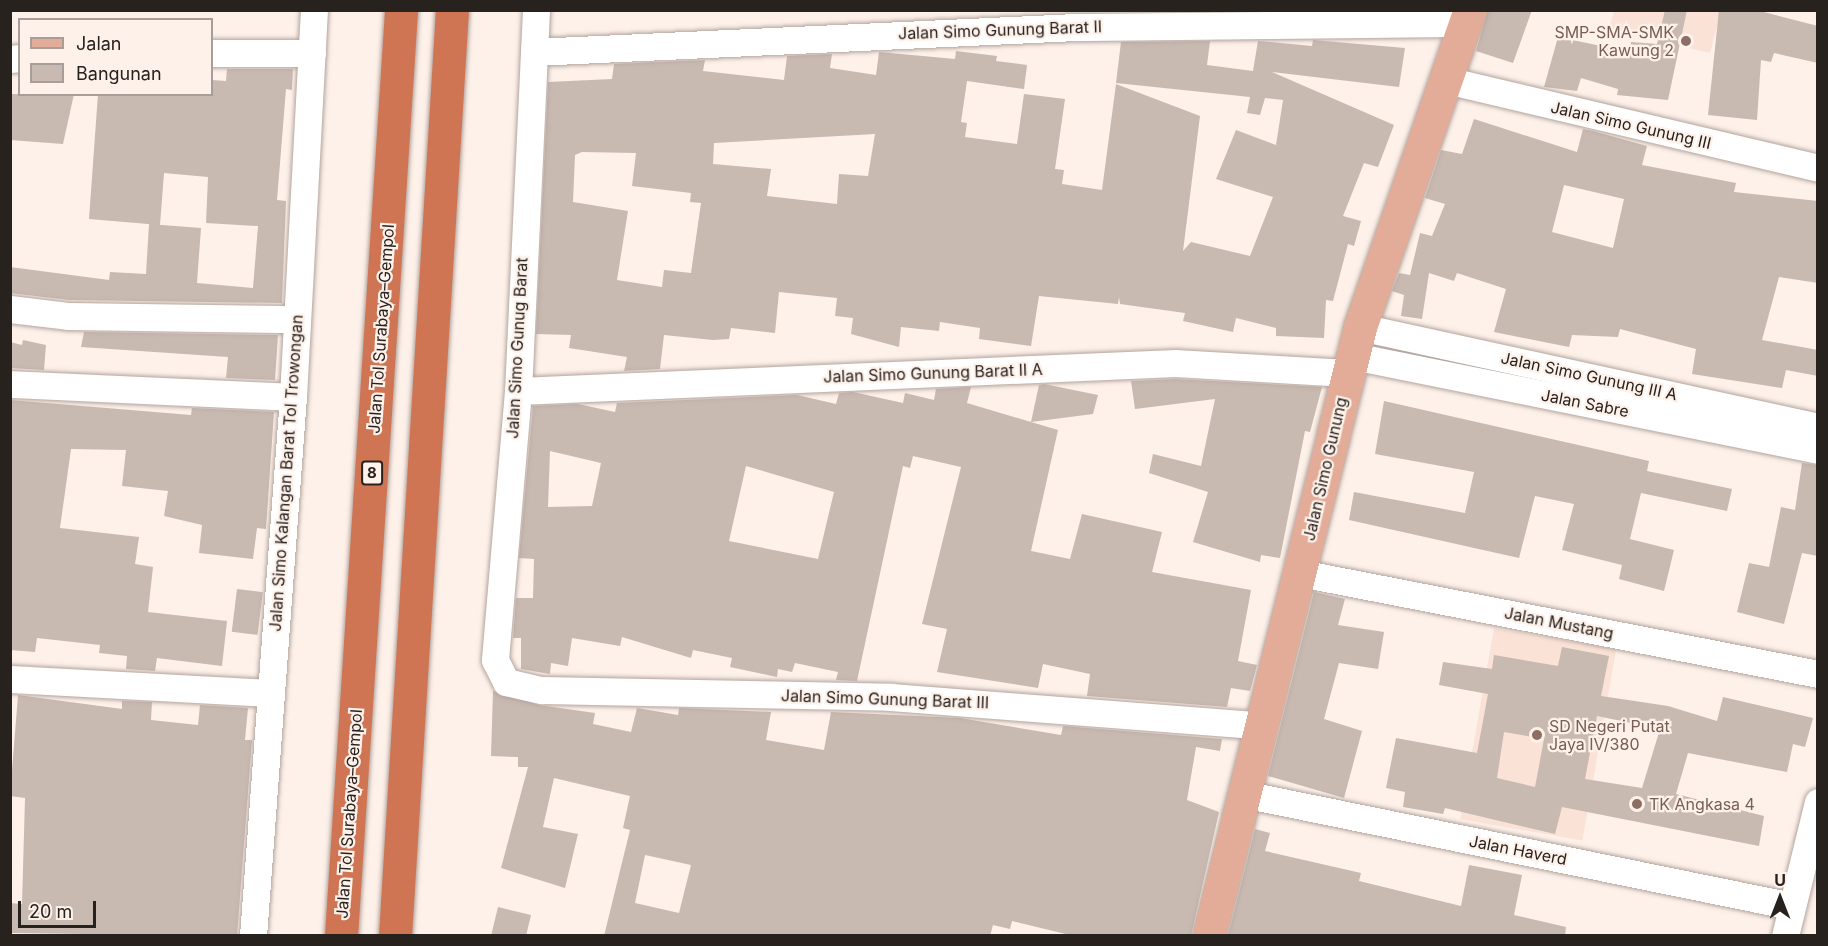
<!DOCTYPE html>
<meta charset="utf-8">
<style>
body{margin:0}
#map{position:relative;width:1828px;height:946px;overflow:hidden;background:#fdf1ea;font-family:Inter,sans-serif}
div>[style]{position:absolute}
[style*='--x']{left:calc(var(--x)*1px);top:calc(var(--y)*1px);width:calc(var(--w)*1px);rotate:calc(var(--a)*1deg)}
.built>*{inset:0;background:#fae2d6;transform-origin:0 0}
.building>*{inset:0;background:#c8b9b1;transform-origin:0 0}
.roads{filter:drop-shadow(0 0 2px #b3a49c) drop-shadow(0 0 2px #b3a49c)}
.minor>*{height:27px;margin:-13.5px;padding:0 13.5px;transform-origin:13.5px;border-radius:13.5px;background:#fff}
.major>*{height:33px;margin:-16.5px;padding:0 16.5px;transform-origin:16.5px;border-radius:16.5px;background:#e3ac98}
.highway>*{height:33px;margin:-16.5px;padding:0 16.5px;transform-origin:16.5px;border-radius:16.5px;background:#d07554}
.dots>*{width:16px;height:16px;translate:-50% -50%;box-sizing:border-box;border:3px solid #fdf1ea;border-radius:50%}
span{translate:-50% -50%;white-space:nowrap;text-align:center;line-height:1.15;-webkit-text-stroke:4.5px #fdf1ea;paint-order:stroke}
.shield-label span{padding:2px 4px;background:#fdf1ea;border:2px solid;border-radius:4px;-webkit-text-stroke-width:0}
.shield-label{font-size:15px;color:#28221f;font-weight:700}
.street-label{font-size:16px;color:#28221f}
.education-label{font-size:16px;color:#785e54}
.right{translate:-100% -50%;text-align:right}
.left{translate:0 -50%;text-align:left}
.frame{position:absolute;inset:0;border:12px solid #28221f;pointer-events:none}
.legend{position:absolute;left:18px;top:18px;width:195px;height:78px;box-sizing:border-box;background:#fdf1ea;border:2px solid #a89e99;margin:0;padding:8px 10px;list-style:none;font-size:18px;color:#28221f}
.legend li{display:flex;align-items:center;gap:12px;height:30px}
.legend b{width:30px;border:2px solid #a89e99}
.north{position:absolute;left:1750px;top:868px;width:60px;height:60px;-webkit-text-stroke:4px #fdf1ea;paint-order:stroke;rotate:0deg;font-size:16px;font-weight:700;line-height:24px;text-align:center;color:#28221f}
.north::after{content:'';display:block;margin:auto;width:21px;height:27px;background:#28221f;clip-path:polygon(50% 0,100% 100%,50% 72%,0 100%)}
.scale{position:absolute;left:18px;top:901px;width:78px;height:27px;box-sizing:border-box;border:3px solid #28221f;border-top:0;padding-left:8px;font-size:18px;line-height:21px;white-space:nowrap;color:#28221f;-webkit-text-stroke:4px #fdf1ea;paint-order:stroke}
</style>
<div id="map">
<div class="built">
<div style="clip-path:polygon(1614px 11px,1721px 11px,1710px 53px,1609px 29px)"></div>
<div style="left:1494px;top:628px;width:124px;height:194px;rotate:10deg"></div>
</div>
<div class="building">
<div style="clip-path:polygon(1488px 10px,1532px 10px,1513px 63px,1476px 51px)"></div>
<div style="clip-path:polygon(1665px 10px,1687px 10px,1668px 100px,1617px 95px,1618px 89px,1581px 78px,1577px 91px,1544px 87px,1558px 37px,1630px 52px,1631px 42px,1657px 44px)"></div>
<div style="clip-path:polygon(1719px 10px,1756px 10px,1818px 26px,1818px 63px,1774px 53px,1771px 62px,1761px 60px,1757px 120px,1708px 115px)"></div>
<div style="clip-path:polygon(evenodd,1313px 40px,1405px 48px,1399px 87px,1272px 72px,1394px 125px,1378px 167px,1364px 163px,1343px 216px,1361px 221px,1354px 246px,1348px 244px,1333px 301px,1326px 300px,1324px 338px,1276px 336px,1276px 328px,1236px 318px,1233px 332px,1183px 321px,1185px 313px,1120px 304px,1119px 297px,1118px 304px,1039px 296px,1031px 346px,979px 339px,980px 328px,940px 322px,939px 331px,901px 327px,899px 347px,851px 334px,853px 318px,835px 316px,837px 298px,779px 292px,775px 333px,731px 328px,729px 339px,713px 340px,664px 335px,660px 369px,624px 371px,627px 357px,569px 348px,571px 335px,536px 334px,548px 82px,612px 79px,614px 64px,705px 60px,703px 71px,784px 80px,787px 56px,832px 54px,830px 68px,876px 75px,879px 52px,955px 59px,956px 51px,997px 56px,996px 61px,1027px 65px,1024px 89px,967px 81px,961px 122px,967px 123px,965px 137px,1017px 144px,1024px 94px,1065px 99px,1055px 169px,1064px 170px,1062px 184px,1102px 190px,1116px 84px,1200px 116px,1183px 251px,1191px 242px,1250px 256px,1273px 197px,1216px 179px,1236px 130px,1276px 145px,1283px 100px,1265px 98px,1260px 115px,1247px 113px,1250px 97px,1116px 83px,1121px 42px,1210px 41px,1207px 65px,1253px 71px,1258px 41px,1312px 46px,1313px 40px,875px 134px,868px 176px,839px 174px,837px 204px,767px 196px,771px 169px,713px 164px,714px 143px,875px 134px,1313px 40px,582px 152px,636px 153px,632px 186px,691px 193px,690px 202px,701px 203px,691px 273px,664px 270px,662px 287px,617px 280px,628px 211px,573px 202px,575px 155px,582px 152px)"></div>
<div style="clip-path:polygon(227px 69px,293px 69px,292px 90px,286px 89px,277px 200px,286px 201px,282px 303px,69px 300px,10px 293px,10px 267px,109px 280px,110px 272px,146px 274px,149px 224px,201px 228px,197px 283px,253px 288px,258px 226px,206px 223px,208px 177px,164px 173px,160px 225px,89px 219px,98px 94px,212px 94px,212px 80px,226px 81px)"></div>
<div style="clip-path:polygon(10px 94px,74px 94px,63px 144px,10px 140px)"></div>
<div style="clip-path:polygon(evenodd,1474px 119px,1577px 152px,1583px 129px,1593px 131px,1647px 146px,1642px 165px,1736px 183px,1734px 192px,1818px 201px,1818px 283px,1779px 277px,1762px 340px,1818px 350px,1818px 376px,1786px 370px,1782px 388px,1692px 374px,1696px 349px,1620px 329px,1618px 337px,1572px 335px,1569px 347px,1494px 332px,1506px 289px,1457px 273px,1454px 281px,1429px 273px,1422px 319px,1401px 316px,1404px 295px,1392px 291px,1399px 273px,1410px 275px,1420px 233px,1432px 236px,1445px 204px,1425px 198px,1441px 150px,1462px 154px,1474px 119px,1564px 185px,1624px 199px,1613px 248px,1552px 232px,1564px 185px)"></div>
<div style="clip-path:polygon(84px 332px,278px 335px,275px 380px,226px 378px,228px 357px,81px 347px)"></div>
<div style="clip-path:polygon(23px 340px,46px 345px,44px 370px,10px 368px,10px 342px,22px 345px)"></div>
<div style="clip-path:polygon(1175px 379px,1322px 387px,1310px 432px,1305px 431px,1280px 558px,1261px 555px,1260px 562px,1193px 542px,1208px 492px,1149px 473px,1153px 454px,1201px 466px,1215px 399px,1135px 409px,1131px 381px)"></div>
<div style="clip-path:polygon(1044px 384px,1098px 395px,1093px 414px,1031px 422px,1039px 385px)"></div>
<div style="clip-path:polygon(evenodd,971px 387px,967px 403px,1058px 430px,1031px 551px,1070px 559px,1082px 514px,1162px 532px,1152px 572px,1251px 590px,1238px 661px,1257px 665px,1250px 691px,1231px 688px,1227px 707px,1087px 696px,1090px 674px,1043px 664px,1038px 688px,937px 672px,947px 629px,922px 624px,961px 467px,913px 456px,910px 468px,903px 466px,857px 681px,836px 680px,838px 672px,795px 663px,792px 672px,778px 669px,777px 677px,730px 667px,732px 658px,693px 650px,691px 658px,622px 637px,620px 646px,572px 638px,568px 666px,551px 663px,550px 674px,521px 669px,521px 638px,513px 638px,516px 598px,533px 598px,534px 559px,519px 558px,533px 406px,578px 404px,615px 412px,617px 403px,797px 395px,836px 404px,839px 393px,853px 392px,903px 403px,905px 393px,934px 400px,936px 389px,971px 387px,550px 451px,601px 463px,592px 506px,548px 507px,550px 451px,971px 387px,746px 466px,834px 492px,818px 559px,729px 541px,746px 466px)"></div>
<div style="clip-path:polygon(10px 400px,191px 415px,192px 408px,274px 412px,266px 529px,257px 528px,253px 559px,199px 553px,202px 525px,164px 516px,168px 491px,122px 486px,126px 450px,71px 449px,60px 528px,139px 537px,135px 564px,153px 567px,148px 612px,227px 621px,222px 666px,157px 658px,155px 671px,126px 669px,127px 656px,99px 653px,100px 645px,37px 638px,35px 652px,10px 650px)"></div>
<div style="clip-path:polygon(1384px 401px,1649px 461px,1647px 471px,1732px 489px,1727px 511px,1641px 493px,1630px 539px,1674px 550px,1664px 591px,1619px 579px,1622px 565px,1562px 550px,1574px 504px,1535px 496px,1519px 558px,1349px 520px,1354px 492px,1465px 513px,1474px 472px,1375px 454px)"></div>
<div style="clip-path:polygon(1802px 463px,1818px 465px,1818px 556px,1802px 553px,1784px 624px,1737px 612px,1749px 563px,1769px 567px,1781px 507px,1795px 510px)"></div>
<div style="left:237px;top:589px;width:26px;height:43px;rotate:7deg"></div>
<div style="clip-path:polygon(1314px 592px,1345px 599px,1338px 625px,1384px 632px,1378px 669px,1339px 663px,1324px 719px,1362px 731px,1344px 798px,1268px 776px)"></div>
<div style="clip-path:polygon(evenodd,1562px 647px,1609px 656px,1601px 696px,1668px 706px,1717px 721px,1723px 697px,1813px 718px,1805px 747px,1793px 744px,1787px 772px,1688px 753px,1676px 794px,1764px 816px,1759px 846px,1562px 807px,1555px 834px,1445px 808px,1443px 814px,1403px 807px,1405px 792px,1386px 788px,1396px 738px,1477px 753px,1488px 694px,1439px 685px,1443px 662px,1492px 669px,1494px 655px,1558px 666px,1562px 647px,1597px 716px,1660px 729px,1642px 788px,1585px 779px,1597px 716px,1562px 647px,1504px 732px,1544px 739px,1535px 787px,1497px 778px,1504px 732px)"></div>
<div style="clip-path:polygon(evenodd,493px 691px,539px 705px,595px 713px,593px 724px,631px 732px,637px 708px,678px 715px,679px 708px,771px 712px,766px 740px,824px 750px,831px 712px,960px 718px,1061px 735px,1063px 726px,1222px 739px,1220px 751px,1196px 747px,1187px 800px,1219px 812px,1191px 936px,1074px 936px,1012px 921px,1010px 929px,993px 925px,990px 936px,604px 936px,630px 830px,623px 828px,630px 796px,554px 778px,543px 827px,578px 834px,565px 888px,501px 868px,528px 767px,518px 767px,518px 757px,491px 756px,493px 691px,645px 855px,691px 865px,679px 913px,635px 903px,645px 855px)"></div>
<div style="clip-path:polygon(18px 695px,122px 709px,122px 701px,152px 702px,151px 720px,198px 725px,200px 705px,248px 708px,245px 740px,252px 740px,237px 936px,10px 933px,10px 903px,22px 904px,25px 798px,10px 796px)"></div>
<div style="clip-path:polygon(1255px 829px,1270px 833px,1265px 851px,1361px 873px,1359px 881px,1461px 906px,1469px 865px,1522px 875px,1514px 915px,1566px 927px,1565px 936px,1228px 936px)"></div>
<div style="clip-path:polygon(498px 907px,531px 915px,526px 936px,491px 936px)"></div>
</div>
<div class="roads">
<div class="minor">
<div style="--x:536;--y:10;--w:381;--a:92.7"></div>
<div style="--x:518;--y:391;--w:270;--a:94.9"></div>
<div style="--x:495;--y:660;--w:25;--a:63"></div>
<div style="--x:506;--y:682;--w:37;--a:13"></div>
<div style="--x:542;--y:690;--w:349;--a:1.1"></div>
<div style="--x:891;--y:697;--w:374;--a:4.4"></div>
<div style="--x:534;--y:52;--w:544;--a:-2.64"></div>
<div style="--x:1077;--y:27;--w:389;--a:-0.6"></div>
<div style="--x:212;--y:53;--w:100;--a:0"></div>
<div style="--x:10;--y:59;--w:10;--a:-6"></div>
<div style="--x:1446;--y:80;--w:382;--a:13.3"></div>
<div style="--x:10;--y:309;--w:58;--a:6.9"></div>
<div style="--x:68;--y:316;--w:229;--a:0.8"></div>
<div style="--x:1360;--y:327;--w:469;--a:12.3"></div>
<div style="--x:1353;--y:356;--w:474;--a:11.4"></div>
<div style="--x:10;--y:384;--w:283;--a:2.6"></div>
<div style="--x:518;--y:391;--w:658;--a:-2.44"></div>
<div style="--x:1175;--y:363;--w:172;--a:3.3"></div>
<div style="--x:1300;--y:573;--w:528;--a:11.03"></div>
<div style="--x:10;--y:679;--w:261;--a:3.1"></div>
<div style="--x:1243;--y:794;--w:560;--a:11.53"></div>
<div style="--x:253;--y:936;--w:540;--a:-85.76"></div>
<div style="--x:293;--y:397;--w:388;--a:-86.9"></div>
<div style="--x:1785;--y:936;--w:138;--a:-76.2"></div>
</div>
<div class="major">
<div style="--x:1209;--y:936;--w:627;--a:-76.07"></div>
<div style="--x:1360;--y:327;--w:336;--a:-70.9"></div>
</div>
<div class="highway">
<div style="--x:341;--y:936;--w:928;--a:-86.29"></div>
<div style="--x:395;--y:936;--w:928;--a:-86.48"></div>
</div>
</div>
<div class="dots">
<div style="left:1686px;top:41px;background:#8d6e63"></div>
<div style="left:1537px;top:735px;background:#8d6e63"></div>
<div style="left:1637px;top:804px;background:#8d6e63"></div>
</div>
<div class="shield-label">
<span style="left:372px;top:473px">8</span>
</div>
<div class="street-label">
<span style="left:1000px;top:30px;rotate:-2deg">Jalan Simo Gunung Barat II</span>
<span style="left:1631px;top:125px;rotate:13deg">Jalan Simo Gunung III</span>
<span style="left:381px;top:329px;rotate:-86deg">Jalan Tol Surabaya–Gempol</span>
<span style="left:517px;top:348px;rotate:-87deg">Jalan Simo Gunug Barat</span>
<span style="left:933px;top:373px;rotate:-2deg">Jalan Simo Gunung Barat II A</span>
<span style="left:1589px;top:376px;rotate:12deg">Jalan Simo Gunung III A</span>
<span style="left:1585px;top:403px;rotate:11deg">Jalan Sabre</span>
<span style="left:1325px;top:469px;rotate:-77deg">Jalan Simo Gunung</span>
<span style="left:286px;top:473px;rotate:-86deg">Jalan Simo Kalangan Barat Tol Trowongan</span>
<span style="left:1559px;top:623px;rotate:11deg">Jalan Mustang</span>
<span style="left:885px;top:699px;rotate:2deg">Jalan Simo Gunung Barat III</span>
<span style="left:349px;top:814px;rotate:-86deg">Jalan Tol Surabaya–Gempol</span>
<span style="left:1518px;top:850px;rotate:11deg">Jalan Haverd</span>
</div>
<div class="education-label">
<span class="right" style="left:1674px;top:41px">SMP-SMA-SMK<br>Kawung 2</span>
<span class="left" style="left:1549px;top:735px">SD Negeri Putat<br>Jaya IV/380</span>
<span class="left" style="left:1649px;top:804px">TK Angkasa 4</span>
</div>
<div class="frame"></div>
<ul class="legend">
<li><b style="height:8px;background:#e3ac98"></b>Jalan</li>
<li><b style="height:16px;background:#c8b9b1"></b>Bangunan</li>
</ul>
<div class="north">U</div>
<div class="scale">20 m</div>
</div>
